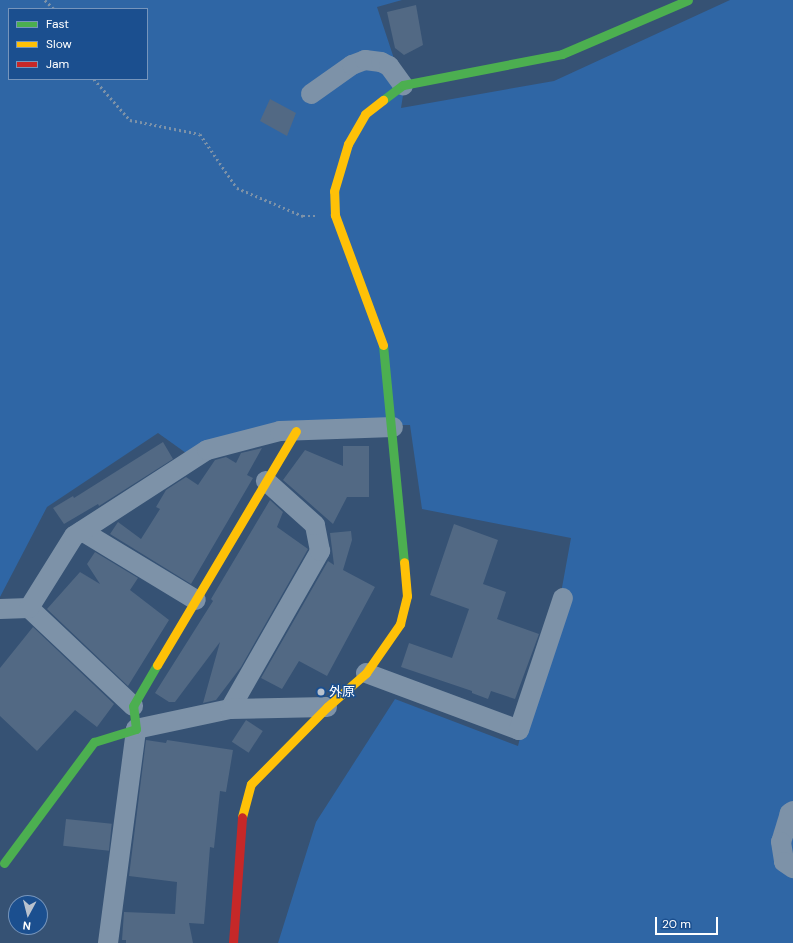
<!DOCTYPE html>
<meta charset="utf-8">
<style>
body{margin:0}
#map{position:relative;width:793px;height:943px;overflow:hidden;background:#365274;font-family:"DM Sans","Noto Sans JP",sans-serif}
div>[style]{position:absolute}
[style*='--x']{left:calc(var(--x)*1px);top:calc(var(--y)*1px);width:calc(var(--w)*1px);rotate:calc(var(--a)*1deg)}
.green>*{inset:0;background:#2f66a5}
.building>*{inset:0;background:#526984;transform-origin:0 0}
.path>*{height:2.5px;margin-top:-1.25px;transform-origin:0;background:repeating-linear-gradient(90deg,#7d92a8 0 2px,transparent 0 5px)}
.street>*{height:20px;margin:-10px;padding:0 10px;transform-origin:10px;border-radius:10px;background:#7d92a8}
.fast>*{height:9px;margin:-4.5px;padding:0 4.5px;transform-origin:4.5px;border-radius:4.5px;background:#4caf50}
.slow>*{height:9px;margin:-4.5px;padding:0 4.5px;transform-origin:4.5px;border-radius:4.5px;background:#ffc107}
.jam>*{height:9px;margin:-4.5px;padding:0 4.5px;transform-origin:4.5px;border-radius:4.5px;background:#c62828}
.dots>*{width:11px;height:11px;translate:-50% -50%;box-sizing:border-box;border:2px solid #1b4f8f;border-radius:50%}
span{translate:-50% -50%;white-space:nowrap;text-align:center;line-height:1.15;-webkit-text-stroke:3px #1b4f8f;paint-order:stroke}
.poi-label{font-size:13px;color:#fff}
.left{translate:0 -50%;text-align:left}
.legend{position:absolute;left:8px;top:8px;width:140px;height:72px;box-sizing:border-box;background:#1b4f8f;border:1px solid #7695bc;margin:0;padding:5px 7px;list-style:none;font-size:12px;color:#fff}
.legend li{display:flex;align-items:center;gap:8px;height:20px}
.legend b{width:20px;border:1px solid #7695bc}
.north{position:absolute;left:8px;top:895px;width:40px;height:40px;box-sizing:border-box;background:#1b4f8f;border:1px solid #7695bc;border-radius:50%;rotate:187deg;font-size:11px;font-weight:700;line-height:16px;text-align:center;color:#fff}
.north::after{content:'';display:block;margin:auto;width:14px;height:18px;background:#b9c2ce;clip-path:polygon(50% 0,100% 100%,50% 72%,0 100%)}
.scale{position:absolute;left:655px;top:917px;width:63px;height:18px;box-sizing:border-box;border:2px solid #fff;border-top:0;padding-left:5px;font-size:12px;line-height:14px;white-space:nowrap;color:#fff;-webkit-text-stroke:3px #1b4f8f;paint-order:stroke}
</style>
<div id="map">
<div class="green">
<div style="clip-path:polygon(evenodd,0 0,402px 0,377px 7px,404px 89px,401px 108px,554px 81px,730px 0,793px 0,793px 943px,278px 943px,316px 822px,395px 699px,518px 746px,531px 692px,557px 615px,571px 538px,422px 509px,410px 425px,282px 425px,186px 453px,158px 433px,47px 507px,0 597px,0 0,9px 9px,147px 9px,147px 79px,9px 79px,9px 9px)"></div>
</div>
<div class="building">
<div style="clip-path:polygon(416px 5px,423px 45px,404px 55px,395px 48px,387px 12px)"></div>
<div style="clip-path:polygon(270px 99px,296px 113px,287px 136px,260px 121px)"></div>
<div style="clip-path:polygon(163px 442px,173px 459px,99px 506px,98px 504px,64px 524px,53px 508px,73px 496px,74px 498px)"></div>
<div style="clip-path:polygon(343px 446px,369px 446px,369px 497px,347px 497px,333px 524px,283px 480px,305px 450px,343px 466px)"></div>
<div style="clip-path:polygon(262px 448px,247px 475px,253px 478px,191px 584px,110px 534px,118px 522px,141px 539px,160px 509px,156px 507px,166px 490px,186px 477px,198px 485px,215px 460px,226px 457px,236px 463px,241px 453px)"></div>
<div style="clip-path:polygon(270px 500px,283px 512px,277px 527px,308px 549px,241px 667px,216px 700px,203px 703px,220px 642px,175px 702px,169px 702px,155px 693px,213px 601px,211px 599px)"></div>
<div style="clip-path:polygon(454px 524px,498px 540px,483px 584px,506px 592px,497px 619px,539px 634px,515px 699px,491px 691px,488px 699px,472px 693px,472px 691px,401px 667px,409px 643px,452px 658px,469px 609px,430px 595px)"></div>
<div style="clip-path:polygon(351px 531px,352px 540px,343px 570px,375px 587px,327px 676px,299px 661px,282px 689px,261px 678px,328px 561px,334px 565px,330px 533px)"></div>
<div style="clip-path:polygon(95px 552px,138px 578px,130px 590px,169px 620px,128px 686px,47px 609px,80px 572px,100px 584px,87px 564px)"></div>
<div style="clip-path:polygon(33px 627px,114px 704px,97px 727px,75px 710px,37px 751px,0 716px,0 668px)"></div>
<div style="left:246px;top:720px;width:20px;height:26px;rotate:33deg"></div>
<div style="clip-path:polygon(146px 740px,166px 743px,167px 740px,233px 750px,226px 792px,220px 791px,214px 848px,210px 847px,204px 924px,189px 923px,193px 943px,126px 943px,126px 940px,122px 940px,124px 912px,175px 914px,177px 882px,129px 876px)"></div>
<div style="left:66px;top:819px;width:46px;height:27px;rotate:6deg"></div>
</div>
<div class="path">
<div style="--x:45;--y:0;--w:13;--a:45"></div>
<div style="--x:94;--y:79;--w:55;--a:48.7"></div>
<div style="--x:130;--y:120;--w:71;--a:11.3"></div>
<div style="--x:200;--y:134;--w:65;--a:55.6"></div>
<div style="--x:237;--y:188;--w:72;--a:23"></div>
<div style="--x:303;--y:216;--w:12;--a:0"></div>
</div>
<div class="street">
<div style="--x:311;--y:94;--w:50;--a:-35.3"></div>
<div style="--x:352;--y:65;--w:14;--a:-21"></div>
<div style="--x:365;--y:60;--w:16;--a:7"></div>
<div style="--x:381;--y:62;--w:9;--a:27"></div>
<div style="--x:389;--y:66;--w:24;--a:54"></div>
<div style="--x:82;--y:531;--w:133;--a:31.2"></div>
<div style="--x:29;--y:608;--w:143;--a:43.3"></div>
<div style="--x:0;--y:609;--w:29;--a:-2"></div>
<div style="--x:29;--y:608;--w:85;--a:-58"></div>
<div style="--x:74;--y:536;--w:158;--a:-32.9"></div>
<div style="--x:207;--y:450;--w:75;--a:-14.6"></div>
<div style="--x:280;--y:431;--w:113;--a:-2"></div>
<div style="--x:366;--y:673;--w:163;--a:20.4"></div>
<div style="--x:519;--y:730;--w:139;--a:-71.6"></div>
<div style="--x:230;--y:709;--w:182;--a:-60.3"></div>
<div style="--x:320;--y:551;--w:26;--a:-101"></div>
<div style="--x:315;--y:525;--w:66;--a:-138.1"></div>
<div style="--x:793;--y:811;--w:4;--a:146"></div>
<div style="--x:790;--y:813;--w:30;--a:107"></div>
<div style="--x:781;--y:842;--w:20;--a:81"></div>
<div style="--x:784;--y:862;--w:11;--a:34"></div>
<div style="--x:108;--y:943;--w:216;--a:-82.5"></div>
<div style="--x:136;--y:729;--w:96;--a:-12"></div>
<div style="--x:230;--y:709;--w:97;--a:-1.2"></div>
</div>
<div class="fast">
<div style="--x:383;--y:100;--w:25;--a:-37"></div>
<div style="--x:403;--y:85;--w:162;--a:-11"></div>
<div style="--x:562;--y:54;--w:137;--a:-23.2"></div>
<div style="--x:383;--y:345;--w:218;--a:84.5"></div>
<div style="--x:4;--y:863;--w:151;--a:-53.4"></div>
<div style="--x:94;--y:742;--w:44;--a:-17.2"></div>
<div style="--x:136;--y:729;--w:23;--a:-97"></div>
<div style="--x:133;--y:706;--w:48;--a:-59.7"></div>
</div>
<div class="slow">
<div style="--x:383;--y:345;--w:139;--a:-110.3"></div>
<div style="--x:335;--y:215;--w:24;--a:-92"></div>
<div style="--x:334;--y:191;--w:49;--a:-73.4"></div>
<div style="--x:348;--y:144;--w:34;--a:-60"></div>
<div style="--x:365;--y:114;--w:23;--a:-38"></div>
<div style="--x:157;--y:665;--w:272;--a:-59.3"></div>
<div style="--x:242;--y:817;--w:34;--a:-75"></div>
<div style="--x:251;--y:784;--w:108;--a:-45.4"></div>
<div style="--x:327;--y:707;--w:52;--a:-41.1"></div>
<div style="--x:366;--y:673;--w:60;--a:-55.2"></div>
<div style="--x:400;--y:624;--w:29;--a:-76"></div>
<div style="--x:407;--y:596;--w:34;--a:-95"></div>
</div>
<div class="jam">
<div style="--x:233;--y:943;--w:126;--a:-85.9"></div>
</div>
<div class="dots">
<div style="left:321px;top:692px;background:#b9c2ce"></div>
</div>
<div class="poi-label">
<span class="left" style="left:329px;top:692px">外原</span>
</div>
<ul class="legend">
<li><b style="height:5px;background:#4caf50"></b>Fast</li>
<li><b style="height:5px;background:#ffc107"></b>Slow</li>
<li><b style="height:5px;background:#c62828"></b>Jam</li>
</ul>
<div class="north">N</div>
<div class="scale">20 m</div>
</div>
